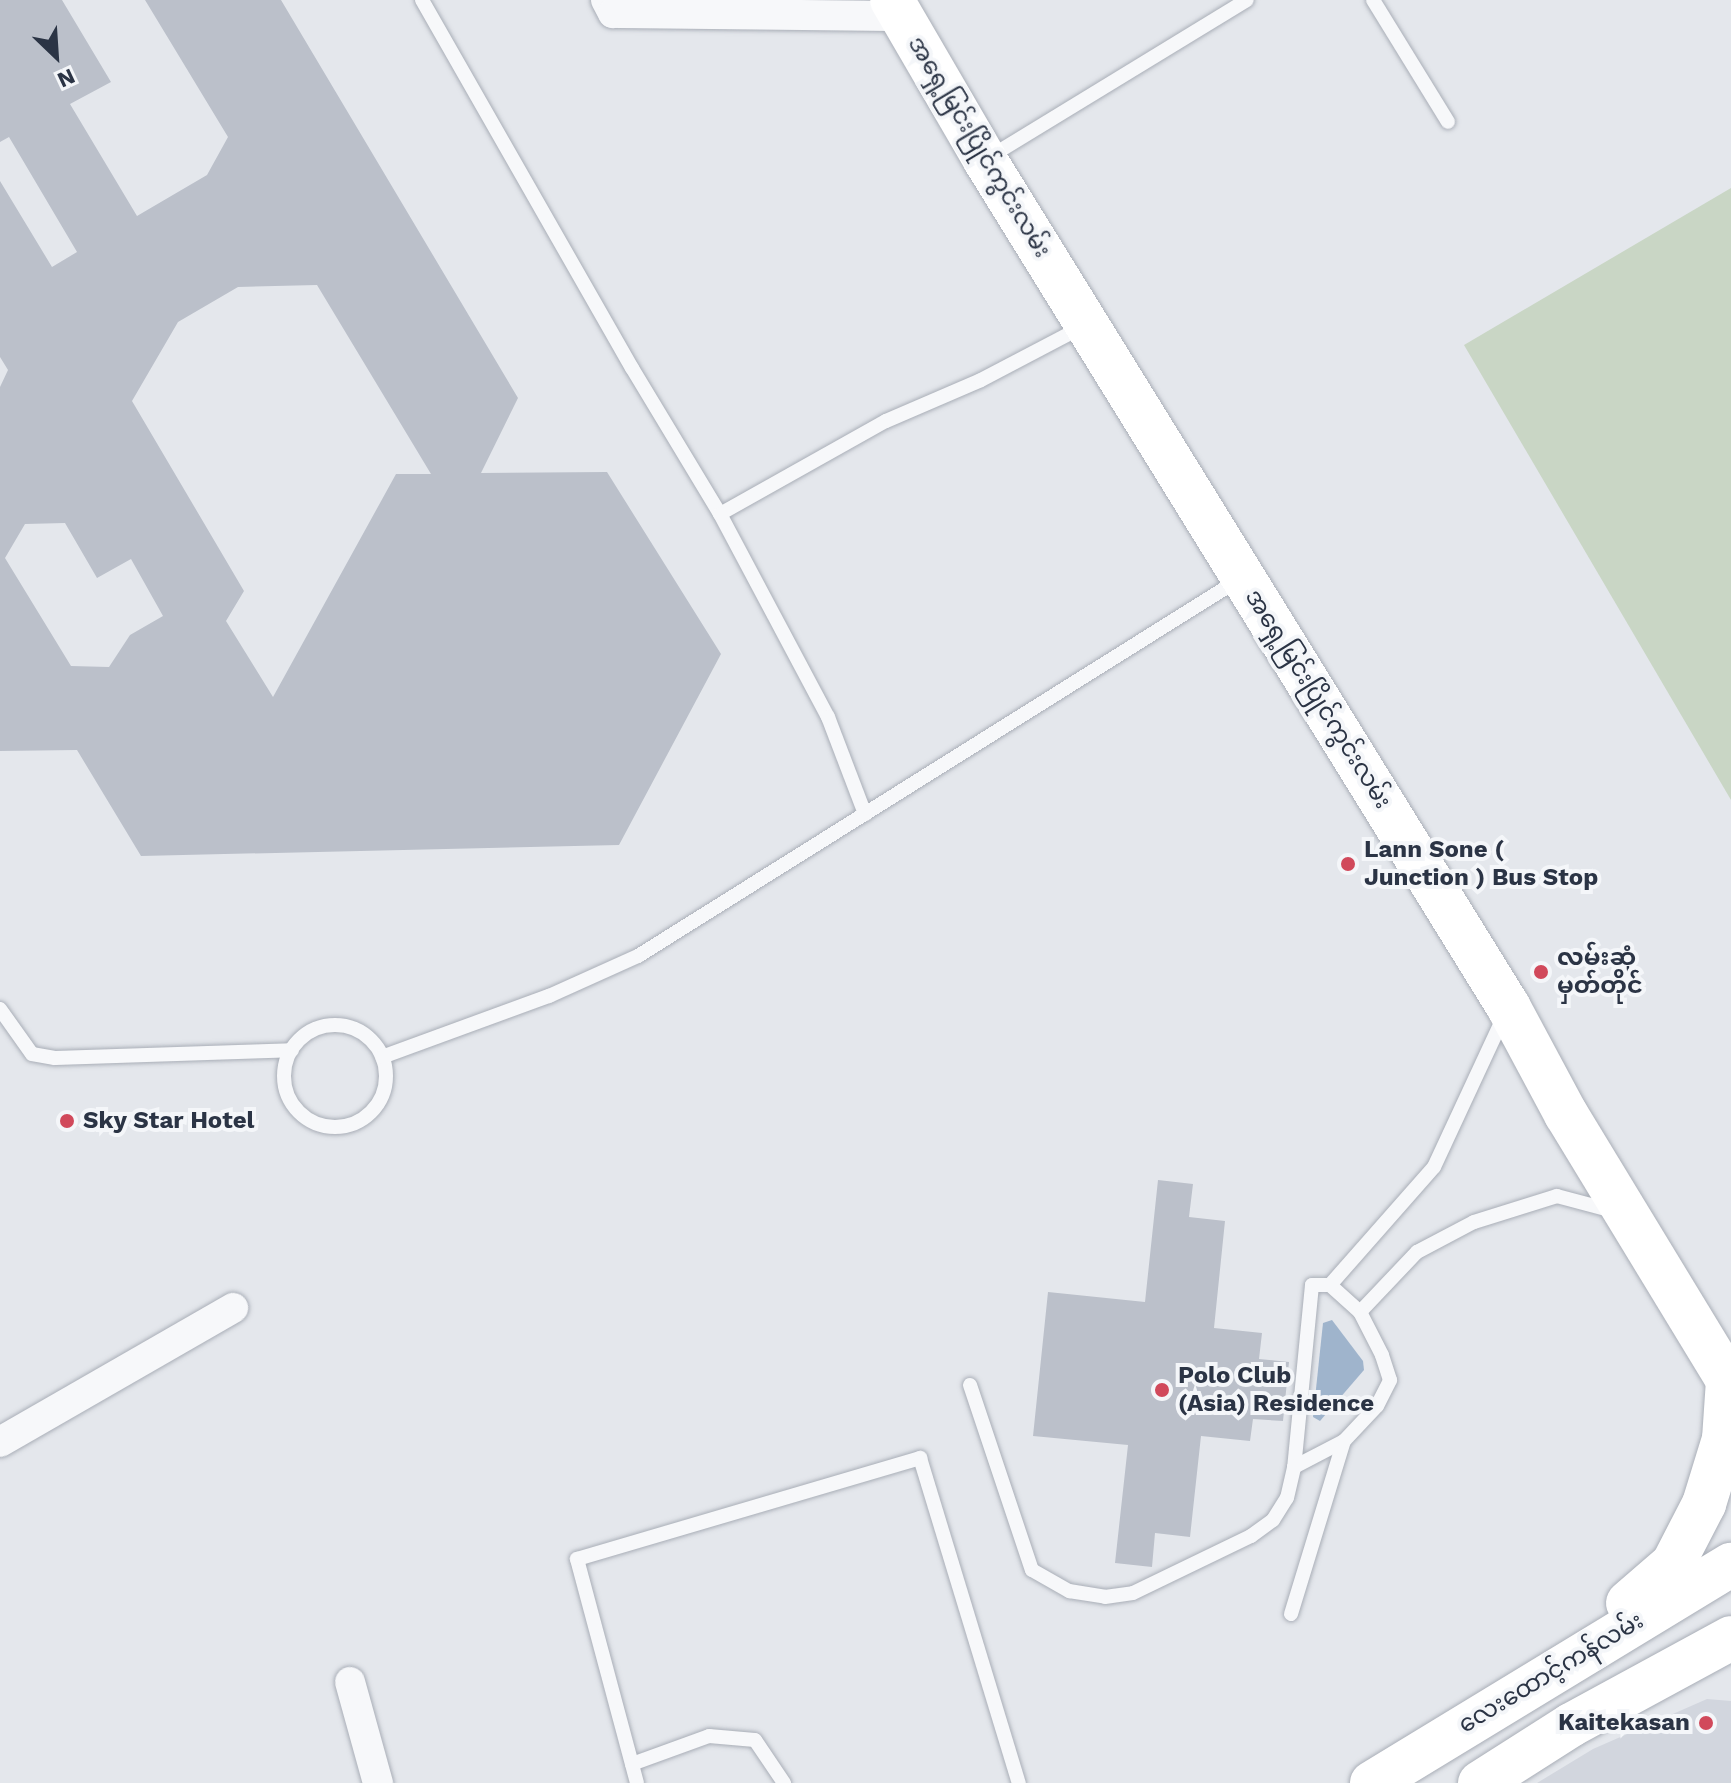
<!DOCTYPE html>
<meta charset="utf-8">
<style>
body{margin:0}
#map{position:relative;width:1731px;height:1783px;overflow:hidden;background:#e4e7ec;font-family:"Work Sans","Noto Sans Myanmar",sans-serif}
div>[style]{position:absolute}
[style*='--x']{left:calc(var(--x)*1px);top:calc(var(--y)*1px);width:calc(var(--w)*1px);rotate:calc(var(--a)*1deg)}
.built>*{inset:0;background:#d2d6de}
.green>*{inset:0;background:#c9d6c5}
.water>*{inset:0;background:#9fb4cc}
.building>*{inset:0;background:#bbc0ca}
.roads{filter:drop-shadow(0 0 2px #a9aeb7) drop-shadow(0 0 2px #a9aeb7)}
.lane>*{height:14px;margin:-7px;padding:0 7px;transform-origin:7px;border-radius:7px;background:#f7f8fa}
.lane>.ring{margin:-7px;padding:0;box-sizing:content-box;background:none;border:14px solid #f7f8fa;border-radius:50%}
.street>*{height:30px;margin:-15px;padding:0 15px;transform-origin:15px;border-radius:15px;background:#f7f8fa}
.primary>*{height:44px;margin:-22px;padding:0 22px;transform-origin:22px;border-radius:22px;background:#fff}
.dots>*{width:22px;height:22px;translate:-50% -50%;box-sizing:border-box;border:4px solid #f4f6f9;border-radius:50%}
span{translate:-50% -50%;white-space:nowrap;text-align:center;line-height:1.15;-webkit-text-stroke:8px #f4f6f9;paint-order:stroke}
.street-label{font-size:24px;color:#2b3445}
.poi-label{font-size:24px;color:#2b3445;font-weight:700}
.left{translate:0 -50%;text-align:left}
.right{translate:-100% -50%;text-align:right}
.north{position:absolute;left:16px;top:16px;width:80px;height:80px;-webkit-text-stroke:6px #f4f6f9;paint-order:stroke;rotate:155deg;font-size:22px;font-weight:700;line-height:32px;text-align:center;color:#2b3445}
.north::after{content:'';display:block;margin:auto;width:28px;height:36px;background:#2b3445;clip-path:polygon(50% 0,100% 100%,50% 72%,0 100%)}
</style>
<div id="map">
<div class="built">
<div style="clip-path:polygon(1707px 1699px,1731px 1701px,1731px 1783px,1537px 1783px,1593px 1749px)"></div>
</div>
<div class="green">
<div style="clip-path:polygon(1731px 188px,1731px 800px,1464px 345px)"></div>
</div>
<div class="water">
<div style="clip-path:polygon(1332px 1320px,1363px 1361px,1364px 1370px,1320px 1421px,1313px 1417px,1323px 1323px)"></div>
</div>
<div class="building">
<div style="clip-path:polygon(evenodd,0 0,62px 0,111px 82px,70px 104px,137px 216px,207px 175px,228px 137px,145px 0,281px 0,518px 398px,481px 473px,607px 472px,721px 654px,619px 845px,141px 856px,77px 750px,0 751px,0 387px,8px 370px,0 357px,0 181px,52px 267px,77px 252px,9px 137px,0 142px,0 0,317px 285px,431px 474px,396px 474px,273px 697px,226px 621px,244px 591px,132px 401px,178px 322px,238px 287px,317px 285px,0 0,65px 523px,97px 578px,131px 559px,163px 616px,130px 635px,109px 667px,71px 666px,5px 558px,25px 524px,65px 523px)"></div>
<div style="clip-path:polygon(1158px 1180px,1193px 1184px,1189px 1217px,1225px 1221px,1214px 1328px,1262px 1333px,1259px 1359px,1289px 1362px,1283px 1421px,1253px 1419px,1250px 1441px,1201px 1436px,1190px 1537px,1155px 1533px,1152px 1567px,1115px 1563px,1128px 1445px,1033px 1436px,1048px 1292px,1145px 1302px)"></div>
</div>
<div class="roads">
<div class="lane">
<div style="--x:422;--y:0;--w:424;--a:60.3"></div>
<div style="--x:632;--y:368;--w:170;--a:58.9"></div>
<div style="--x:720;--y:514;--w:190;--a:-29.3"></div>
<div style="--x:886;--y:421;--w:103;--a:-23.3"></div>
<div style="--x:981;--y:380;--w:116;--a:-27.7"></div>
<div style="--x:1373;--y:0;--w:143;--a:58.4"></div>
<div style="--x:988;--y:158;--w:303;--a:-31.4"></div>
<div style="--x:720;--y:514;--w:230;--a:62"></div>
<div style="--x:828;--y:717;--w:104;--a:69.1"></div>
<div style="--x:0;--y:1009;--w:55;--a:54.6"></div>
<div style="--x:32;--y:1054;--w:23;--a:10"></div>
<div style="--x:55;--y:1058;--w:237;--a:-1.9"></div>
<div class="ring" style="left:284px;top:1025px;width:88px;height:88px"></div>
<div style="--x:382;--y:1057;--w:178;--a:-20.1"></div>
<div style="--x:549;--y:996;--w:98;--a:-24.2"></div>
<div style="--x:638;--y:956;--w:708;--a:-32.07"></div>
<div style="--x:1330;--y:1285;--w:157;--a:-48.6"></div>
<div style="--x:1434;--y:1167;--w:169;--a:-65.1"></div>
<div style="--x:1360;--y:1312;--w:83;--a:-46.5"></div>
<div style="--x:1417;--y:1252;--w:64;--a:-27.8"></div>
<div style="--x:1474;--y:1222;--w:87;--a:-17.4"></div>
<div style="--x:1557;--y:1196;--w:58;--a:15"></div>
<div style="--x:970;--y:1385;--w:195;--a:71.5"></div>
<div style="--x:1032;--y:1570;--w:43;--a:29.6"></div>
<div style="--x:1069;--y:1591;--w:36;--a:9"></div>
<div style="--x:1105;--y:1597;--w:28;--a:-8"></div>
<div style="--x:1133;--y:1593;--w:131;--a:-25.8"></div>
<div style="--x:1251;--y:1536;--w:27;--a:-36"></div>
<div style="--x:1273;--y:1520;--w:26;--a:-58"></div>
<div style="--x:1287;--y:1498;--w:32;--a:-77"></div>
<div style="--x:1291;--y:1614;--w:181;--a:-73"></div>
<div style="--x:1344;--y:1441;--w:48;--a:-46.7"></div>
<div style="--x:1377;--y:1406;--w:29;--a:-63"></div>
<div style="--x:1390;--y:1380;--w:26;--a:-108"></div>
<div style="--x:1382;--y:1355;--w:48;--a:-117.1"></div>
<div style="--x:1360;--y:1312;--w:40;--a:-138"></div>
<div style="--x:1330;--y:1285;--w:18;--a:180"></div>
<div style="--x:1312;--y:1285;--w:183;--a:95.6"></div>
<div style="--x:1294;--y:1467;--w:56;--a:-27.5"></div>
<div style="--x:632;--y:1764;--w:82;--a:-20"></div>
<div style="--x:709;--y:1736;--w:46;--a:5"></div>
<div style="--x:755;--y:1740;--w:52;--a:56"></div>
<div style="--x:637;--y:1783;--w:232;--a:-105"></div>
<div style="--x:577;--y:1559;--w:358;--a:-16.4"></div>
<div style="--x:920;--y:1458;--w:340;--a:73.1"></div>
</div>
<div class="street">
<div style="--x:606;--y:0;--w:15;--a:62"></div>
<div style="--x:613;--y:13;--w:287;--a:0.6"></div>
<div style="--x:0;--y:1442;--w:269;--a:-29.9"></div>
<div style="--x:350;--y:1682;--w:105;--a:74.5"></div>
</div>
<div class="primary">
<div style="--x:892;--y:0;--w:185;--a:59.8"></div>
<div style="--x:985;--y:160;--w:995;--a:58.28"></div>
<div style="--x:1508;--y:1006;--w:123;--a:61.8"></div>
<div style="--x:1566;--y:1114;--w:317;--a:58.7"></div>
<div style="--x:1628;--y:1603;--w:60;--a:-40.9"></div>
<div style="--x:1673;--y:1564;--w:68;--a:-62.7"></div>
<div style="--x:1704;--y:1504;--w:68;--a:-72.9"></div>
<div style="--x:1724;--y:1439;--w:59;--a:-86.1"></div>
<div style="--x:1372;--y:1783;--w:420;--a:-31.3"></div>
<div style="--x:1480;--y:1783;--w:108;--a:-32.5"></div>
<div style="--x:1571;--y:1725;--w:182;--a:-28.5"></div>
</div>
</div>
<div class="dots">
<div style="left:1348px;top:864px;background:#d1495b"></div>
<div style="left:1541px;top:972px;background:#d1495b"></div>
<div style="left:67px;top:1121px;background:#d1495b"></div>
<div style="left:1162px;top:1390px;background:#d1495b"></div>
<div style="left:1706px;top:1723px;background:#d1495b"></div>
</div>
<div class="street-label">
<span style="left:979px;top:147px;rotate:59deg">အရှေ့မြင်းပြိုင်ကွင်းလမ်း</span>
<span style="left:1318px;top:699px;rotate:58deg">အရှေ့မြင်းပြိုင်ကွင်းလမ်း</span>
<span style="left:1551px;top:1673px;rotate:-31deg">လေးထောင့်ကန်လမ်း</span>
</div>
<div class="poi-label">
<span class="left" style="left:1364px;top:864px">Lann Sone (<br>Junction ) Bus Stop</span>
<span class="left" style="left:1557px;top:972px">လမ်းဆုံ<br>မှတ်တိုင်</span>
<span class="left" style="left:83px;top:1121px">Sky Star Hotel</span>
<span class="left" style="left:1178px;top:1390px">Polo Club<br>(Asia) Residence</span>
<span class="right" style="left:1690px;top:1723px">Kaitekasan</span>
</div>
<div class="north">N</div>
</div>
